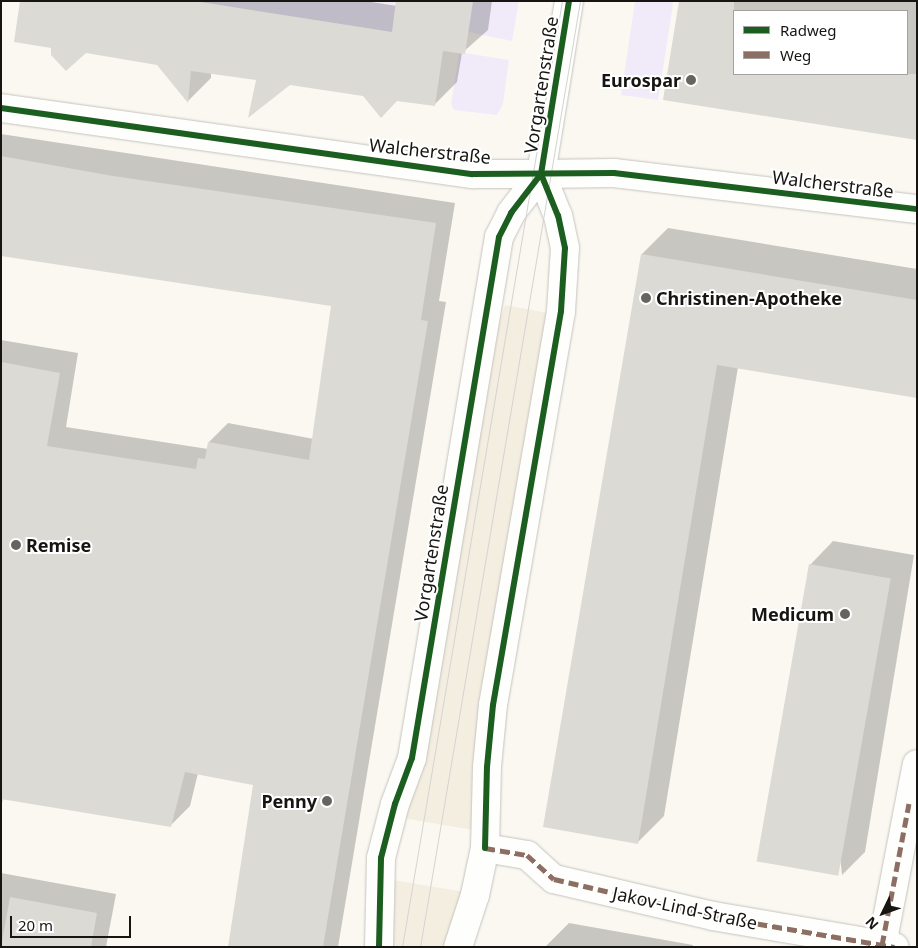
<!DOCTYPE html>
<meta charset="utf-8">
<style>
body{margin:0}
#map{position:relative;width:918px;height:948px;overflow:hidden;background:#fbf8f2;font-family:"Noto Sans",sans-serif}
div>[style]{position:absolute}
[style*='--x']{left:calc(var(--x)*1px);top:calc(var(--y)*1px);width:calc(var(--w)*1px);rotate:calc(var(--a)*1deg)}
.built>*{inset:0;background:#f4eee1}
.green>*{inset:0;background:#f1ebf9}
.shadow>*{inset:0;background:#0003}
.building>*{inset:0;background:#dcdad5;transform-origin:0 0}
.roads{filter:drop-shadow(0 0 1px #c5c3be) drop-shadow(0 0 1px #c5c3be)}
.street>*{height:28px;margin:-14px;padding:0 14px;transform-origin:14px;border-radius:14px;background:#fefefd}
.secondary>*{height:28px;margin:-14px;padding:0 14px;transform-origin:14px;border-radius:14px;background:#fefefd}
.tram>*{height:1px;margin:-0.5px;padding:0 0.5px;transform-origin:0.5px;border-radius:0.5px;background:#d4d3d2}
.quiet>*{height:5px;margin-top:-2.5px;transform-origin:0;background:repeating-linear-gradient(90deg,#8d6e63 0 10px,transparent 0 15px)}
.cycleway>*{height:6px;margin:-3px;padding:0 3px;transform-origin:3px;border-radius:3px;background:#1b5e20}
.dots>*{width:14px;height:14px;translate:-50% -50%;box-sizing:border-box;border:2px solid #fff;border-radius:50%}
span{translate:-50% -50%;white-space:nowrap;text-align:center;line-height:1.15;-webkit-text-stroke:4px #fff;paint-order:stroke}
.poi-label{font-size:18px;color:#171511;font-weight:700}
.right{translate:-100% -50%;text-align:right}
.left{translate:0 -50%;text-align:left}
.street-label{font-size:18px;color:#171511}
.frame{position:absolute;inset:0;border:2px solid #171511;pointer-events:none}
.legend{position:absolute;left:733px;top:10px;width:175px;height:65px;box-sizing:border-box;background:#fff;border:1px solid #a2a1a0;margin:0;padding:6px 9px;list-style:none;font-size:15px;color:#171511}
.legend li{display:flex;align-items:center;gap:10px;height:25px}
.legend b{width:25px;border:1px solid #a2a1a0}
.north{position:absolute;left:858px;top:888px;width:50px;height:50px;-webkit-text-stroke:4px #fff;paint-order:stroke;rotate:228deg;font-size:14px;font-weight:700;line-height:20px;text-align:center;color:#171511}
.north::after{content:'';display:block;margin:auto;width:18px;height:22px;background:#171511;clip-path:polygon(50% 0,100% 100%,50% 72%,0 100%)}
.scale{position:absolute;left:10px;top:916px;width:121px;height:22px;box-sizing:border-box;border:2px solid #171511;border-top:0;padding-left:6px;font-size:15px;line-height:18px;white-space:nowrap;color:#171511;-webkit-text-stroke:4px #fff;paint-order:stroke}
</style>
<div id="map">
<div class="built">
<div style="clip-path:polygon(505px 305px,548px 313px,473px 830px,403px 818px,495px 336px)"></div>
<div style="clip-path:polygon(392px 880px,465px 892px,449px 947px,390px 947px)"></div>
</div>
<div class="green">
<div style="clip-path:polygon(194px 1px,396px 1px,398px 43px,373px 29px)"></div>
<div style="clip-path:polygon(473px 1px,519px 1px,512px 41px,468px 32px)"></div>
<div style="clip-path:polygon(635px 1px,672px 1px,673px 5px,658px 100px,621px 95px)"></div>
<div style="clip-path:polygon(465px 53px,509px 60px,503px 104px,497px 115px,454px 110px,451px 104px,459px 54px)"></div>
</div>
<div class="shadow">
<div style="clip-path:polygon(21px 1px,365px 1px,397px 6px,397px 1px,492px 1px,488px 30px,462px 53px,457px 82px,434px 105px,211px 72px,211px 78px,188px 101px,158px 64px,53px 47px)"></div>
<div style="clip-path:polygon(evenodd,680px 1px,917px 1px,917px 139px,665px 99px,680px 1px,734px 11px,907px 11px,907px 74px,734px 74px,734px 11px)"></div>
<div style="clip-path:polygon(1px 134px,455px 203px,439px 301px,446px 302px,338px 947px,229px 947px,254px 784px,198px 773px,190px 806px,171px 825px,3px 798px,1px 808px,1px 340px,78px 353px,66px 427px,208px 449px,209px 442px,228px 423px,314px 439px,332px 305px,1px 255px)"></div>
<div style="clip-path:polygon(668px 228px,917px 269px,917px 397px,738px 367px,664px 816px,638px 842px,545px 826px,642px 254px)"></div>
<div style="clip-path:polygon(833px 541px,914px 555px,865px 852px,842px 875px,810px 565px)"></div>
<div style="clip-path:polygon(1px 873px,116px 894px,106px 947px,1px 947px)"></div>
<div style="clip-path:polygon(569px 923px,693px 945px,692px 947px,545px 947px)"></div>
</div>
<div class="building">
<div style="clip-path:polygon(20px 1px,194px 1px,392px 32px,396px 1px,473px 1px,465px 54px,443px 51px,435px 106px,397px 101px,381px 118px,363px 96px,290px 85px,248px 118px,256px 80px,191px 71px,188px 103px,157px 65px,86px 53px,66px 71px,51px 55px,51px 48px,14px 42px)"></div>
<div style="clip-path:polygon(679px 1px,734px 1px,734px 74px,917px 74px,917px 140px,663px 100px)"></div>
<div style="clip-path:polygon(1px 156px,113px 176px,436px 223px,421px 320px,428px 321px,323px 947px,228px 947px,253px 785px,185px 772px,171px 827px,1px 799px,1px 362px,60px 373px,47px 446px,196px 469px,198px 458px,205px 459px,208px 442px,309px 460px,331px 306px,1px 256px)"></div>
<div style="clip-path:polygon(641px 254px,917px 300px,917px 398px,717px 365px,638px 844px,543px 827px)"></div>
<div style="left:809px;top:564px;width:83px;height:302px;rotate:10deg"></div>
<div style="clip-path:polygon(10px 897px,97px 913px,91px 947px,1px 947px)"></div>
</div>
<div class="roads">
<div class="street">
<div style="--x:541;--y:174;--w:73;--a:-0.8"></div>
<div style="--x:614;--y:173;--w:305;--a:6.8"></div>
<div style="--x:485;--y:848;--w:43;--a:9.5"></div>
<div style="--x:527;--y:855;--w:36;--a:42"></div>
<div style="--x:554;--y:879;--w:163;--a:13.1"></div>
<div style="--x:713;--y:916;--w:184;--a:9.7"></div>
<div style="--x:882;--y:945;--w:184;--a:-79.1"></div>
<div style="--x:379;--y:947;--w:89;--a:-88.7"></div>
<div style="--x:381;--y:858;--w:56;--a:-75.5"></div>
<div style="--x:395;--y:804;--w:49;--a:-69.7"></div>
<div style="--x:412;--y:758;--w:528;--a:-80.52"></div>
<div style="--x:499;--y:237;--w:27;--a:-63"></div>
<div style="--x:511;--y:213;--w:49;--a:-52.4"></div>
<div style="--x:458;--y:947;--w:55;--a:-71.9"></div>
<div style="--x:475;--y:895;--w:48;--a:-78"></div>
<div style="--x:485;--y:848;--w:81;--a:-88.6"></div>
<div style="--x:487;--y:767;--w:62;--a:-84.5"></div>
<div style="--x:493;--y:705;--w:400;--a:-80.2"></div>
<div style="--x:561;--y:311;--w:63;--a:-86.4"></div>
<div style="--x:565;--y:248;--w:33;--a:-102"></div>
<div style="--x:558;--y:216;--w:45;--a:-112"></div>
</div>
<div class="secondary">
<div style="--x:1;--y:108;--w:476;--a:8"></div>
<div style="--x:472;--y:174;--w:69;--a:0"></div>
<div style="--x:541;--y:174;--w:175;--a:-80.8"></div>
</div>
</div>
<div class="tram">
<div style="--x:402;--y:947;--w:959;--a:-80.4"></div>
<div style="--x:420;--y:947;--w:959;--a:-80.4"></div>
</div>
<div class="quiet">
<div style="--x:485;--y:848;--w:43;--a:9.5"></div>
<div style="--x:527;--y:855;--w:36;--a:42"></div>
<div style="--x:554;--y:879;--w:163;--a:13.1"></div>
<div style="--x:713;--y:916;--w:184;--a:9.7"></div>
<div style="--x:882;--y:945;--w:144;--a:-79.2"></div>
</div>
<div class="cycleway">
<div style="--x:1;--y:108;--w:476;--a:8"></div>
<div style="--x:472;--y:174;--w:142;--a:-0.4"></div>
<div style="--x:614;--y:173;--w:305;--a:6.8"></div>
<div style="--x:485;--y:848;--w:81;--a:-88.6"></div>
<div style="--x:487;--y:767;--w:62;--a:-84.5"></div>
<div style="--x:493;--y:705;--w:400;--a:-80.2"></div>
<div style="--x:561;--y:311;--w:63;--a:-86.4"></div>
<div style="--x:565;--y:248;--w:33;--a:-102"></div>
<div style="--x:558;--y:216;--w:45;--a:-112"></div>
<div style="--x:541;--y:174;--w:175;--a:-80.8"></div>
<div style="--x:379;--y:947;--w:89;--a:-88.7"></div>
<div style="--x:381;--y:858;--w:56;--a:-75.5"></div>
<div style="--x:395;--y:804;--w:49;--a:-69.7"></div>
<div style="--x:412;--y:758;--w:528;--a:-80.52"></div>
<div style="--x:499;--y:237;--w:27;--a:-63"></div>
<div style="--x:511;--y:213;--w:49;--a:-52.4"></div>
</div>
<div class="dots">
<div style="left:691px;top:80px;background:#676460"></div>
<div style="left:646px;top:298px;background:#676460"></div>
<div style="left:16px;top:545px;background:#676460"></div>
<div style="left:845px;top:614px;background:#676460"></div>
<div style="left:327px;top:801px;background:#676460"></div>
</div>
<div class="poi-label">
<span class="right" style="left:681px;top:80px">Eurospar</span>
<span class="left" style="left:656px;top:298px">Christinen-Apotheke</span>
<span class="left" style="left:26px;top:545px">Remise</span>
<span class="right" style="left:834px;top:614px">Medicum</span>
<span class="right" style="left:317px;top:801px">Penny</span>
</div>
<div class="street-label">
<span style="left:541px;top:85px;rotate:-81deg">Vorgartenstraße</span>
<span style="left:430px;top:151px;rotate:6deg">Walcherstraße</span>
<span style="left:833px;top:184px;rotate:7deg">Walcherstraße</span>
<span style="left:431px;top:553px;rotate:-81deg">Vorgartenstraße</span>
<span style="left:685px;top:908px;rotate:12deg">Jakov-Lind-Straße</span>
</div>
<div class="frame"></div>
<ul class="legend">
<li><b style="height:6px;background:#1b5e20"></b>Radweg</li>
<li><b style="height:6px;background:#8d6e63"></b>Weg</li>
</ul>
<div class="north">N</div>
<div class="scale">20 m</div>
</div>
